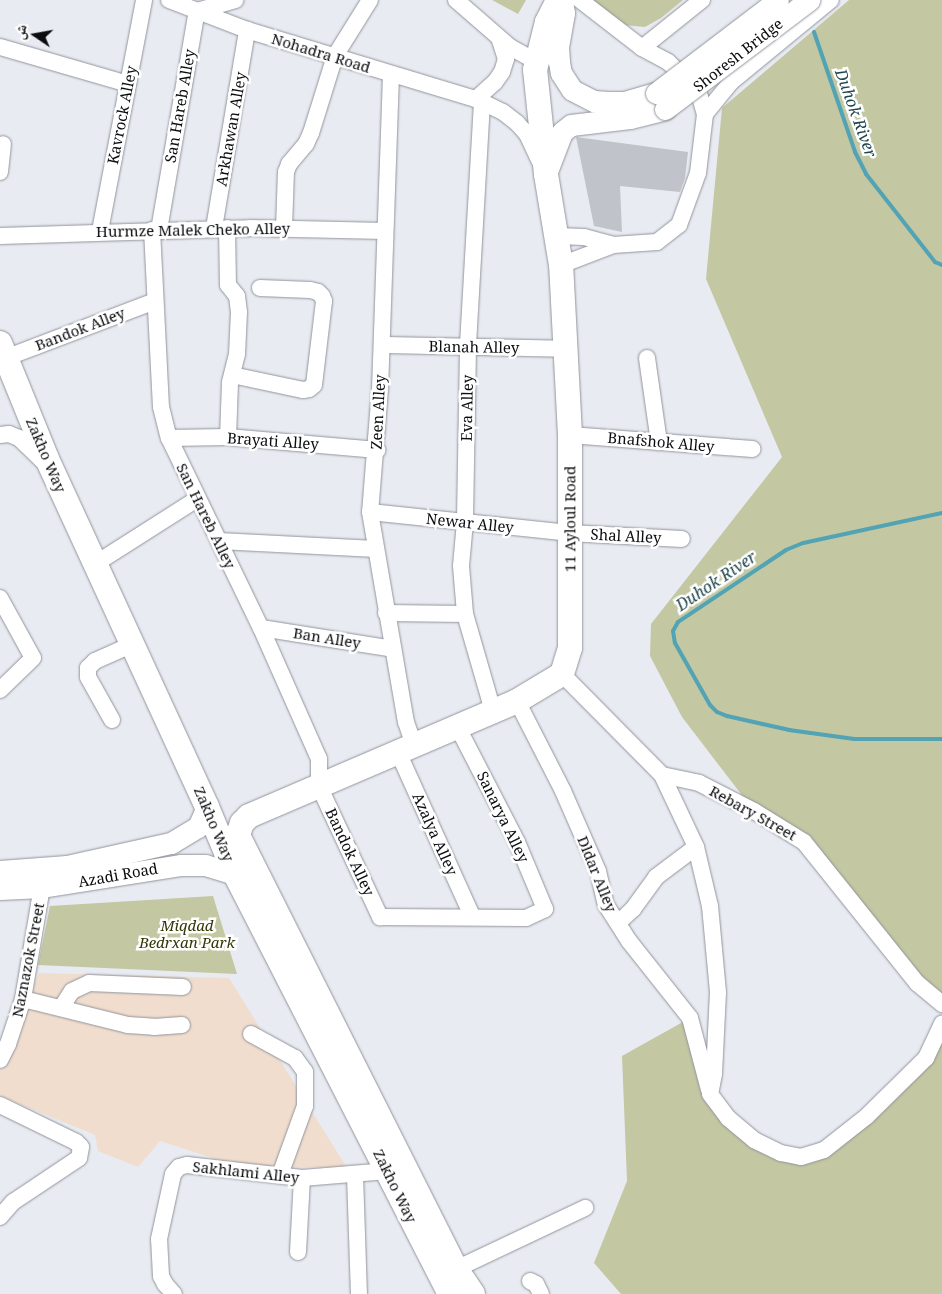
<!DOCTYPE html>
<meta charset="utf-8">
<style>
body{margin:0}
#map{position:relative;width:942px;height:1294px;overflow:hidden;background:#e8ebf2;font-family:"Noto Serif","Noto Naskh Arabic",serif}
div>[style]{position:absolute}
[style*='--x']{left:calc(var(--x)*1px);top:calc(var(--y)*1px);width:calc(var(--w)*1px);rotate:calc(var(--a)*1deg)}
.medical>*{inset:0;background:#f1ddce}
.green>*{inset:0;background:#c3c7a2}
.stream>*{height:4px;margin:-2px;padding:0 2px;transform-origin:2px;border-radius:2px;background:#52a3b4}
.building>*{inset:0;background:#c0c3ca}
.roads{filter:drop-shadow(0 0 1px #91949b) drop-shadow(0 0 1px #91949b)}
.minor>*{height:16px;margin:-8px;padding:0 8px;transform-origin:8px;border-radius:8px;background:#fff}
.major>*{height:21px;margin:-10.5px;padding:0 10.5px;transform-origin:10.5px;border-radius:10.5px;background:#fff}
.highway>*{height:24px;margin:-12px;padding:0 12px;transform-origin:12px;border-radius:12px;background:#fff}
.bridges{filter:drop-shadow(0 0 1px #91949b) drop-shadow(0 0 1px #91949b)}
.major-bridge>*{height:21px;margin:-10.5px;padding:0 10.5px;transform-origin:10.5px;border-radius:10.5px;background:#fff}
span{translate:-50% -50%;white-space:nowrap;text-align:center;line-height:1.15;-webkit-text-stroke:5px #fff;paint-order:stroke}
.street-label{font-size:15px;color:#0b0c0f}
.park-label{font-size:15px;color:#343705;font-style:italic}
.water-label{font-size:16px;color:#1f454d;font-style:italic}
.north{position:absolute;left:10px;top:10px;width:50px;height:50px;-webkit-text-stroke:4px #fff;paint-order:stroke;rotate:282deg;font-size:14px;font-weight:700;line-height:20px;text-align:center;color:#0b0c0f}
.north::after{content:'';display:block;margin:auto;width:18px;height:22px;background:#0b0c0f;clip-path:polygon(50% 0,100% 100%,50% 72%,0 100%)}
</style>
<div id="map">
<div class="medical">
<div style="clip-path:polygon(39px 973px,229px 978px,347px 1168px,234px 1165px,160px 1141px,138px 1167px,98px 1151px,95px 1135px,0 1096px,0 1070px)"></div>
</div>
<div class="green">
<div style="clip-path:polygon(492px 0,526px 0,518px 14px)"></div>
<div style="clip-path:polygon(591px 0,683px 0,661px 18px,645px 27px,624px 25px)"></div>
<div style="clip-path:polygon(849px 0,942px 0,942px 1004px,804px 842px,754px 811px,682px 717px,650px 656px,651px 624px,782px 457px,706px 279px,722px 108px)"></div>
<div style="clip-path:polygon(213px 896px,237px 974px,38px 965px,50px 906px)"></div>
<div style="clip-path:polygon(690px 1018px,710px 1094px,781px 1153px,824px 1150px,926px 1058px,942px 1023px,942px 1294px,621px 1294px,594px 1263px,627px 1181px,622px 1056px)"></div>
</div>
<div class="stream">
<div style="--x:814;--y:32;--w:127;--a:71.1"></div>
<div style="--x:855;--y:152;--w:25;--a:63"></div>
<div style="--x:866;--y:174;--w:112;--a:51.9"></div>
<div style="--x:935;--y:262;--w:8;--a:23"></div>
<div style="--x:942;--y:513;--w:142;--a:167.8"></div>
<div style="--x:803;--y:543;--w:18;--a:158"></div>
<div style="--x:786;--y:550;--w:130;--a:146.3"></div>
<div style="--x:678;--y:622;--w:10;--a:119"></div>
<div style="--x:673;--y:631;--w:12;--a:81"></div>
<div style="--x:675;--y:643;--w:71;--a:60.6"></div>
<div style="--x:710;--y:705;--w:10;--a:45"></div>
<div style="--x:717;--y:712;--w:11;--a:22"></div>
<div style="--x:727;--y:716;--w:64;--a:12.7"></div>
<div style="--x:789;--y:730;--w:66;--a:7.9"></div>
<div style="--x:854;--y:739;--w:88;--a:0"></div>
</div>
<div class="building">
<div style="clip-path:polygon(576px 137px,688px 152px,685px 178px,680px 192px,620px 186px,622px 232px,594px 226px)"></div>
</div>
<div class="roads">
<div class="minor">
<div style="--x:169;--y:0;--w:84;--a:21"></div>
<div style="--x:247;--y:30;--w:239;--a:16.8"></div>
<div style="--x:476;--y:99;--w:30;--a:26"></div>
<div style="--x:503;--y:112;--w:18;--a:38"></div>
<div style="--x:517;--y:123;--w:15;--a:48"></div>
<div style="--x:527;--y:134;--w:29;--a:65"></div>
<div style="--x:456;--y:0;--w:72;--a:41"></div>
<div style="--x:510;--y:47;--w:29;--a:29"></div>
<div style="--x:580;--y:0;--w:78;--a:37.7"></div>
<div style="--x:642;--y:48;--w:77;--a:-38.7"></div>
<div style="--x:0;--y:47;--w:133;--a:16.1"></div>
<div style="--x:642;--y:48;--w:30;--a:28"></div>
<div style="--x:668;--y:62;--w:41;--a:43"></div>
<div style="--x:698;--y:90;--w:25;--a:74"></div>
<div style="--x:391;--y:75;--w:314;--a:92"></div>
<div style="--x:380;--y:389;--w:123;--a:94.6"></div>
<div style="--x:370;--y:512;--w:213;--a:80.3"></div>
<div style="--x:406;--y:722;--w:24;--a:71"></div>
<div style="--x:476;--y:99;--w:25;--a:-42"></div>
<div style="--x:495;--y:82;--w:12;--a:-55"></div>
<div style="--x:502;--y:72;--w:14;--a:-73"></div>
<div style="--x:506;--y:59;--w:22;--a:-108"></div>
<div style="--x:482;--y:102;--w:246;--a:93.3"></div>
<div style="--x:468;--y:348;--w:174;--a:91"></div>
<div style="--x:465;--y:522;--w:44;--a:95.2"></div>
<div style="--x:461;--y:566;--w:48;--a:85.2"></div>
<div style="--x:465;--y:614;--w:101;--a:73.9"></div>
<div style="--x:0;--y:172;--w:28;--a:-84"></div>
<div style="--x:214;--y:228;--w:201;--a:-80.5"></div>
<div style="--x:227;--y:228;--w:57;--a:89"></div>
<div style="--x:228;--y:285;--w:14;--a:51"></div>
<div style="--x:237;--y:296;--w:16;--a:83"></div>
<div style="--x:239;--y:312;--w:42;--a:92.7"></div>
<div style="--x:237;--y:354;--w:30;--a:104"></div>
<div style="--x:230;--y:383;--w:54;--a:92.1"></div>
<div style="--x:284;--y:228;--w:56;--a:-88"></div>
<div style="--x:286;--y:172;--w:9;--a:-69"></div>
<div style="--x:289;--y:164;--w:26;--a:-50"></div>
<div style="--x:306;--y:144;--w:12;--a:-66"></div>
<div style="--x:311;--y:133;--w:81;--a:-72.7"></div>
<div style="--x:335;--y:56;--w:66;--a:-58"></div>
<div style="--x:152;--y:230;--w:177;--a:87.1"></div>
<div style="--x:161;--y:407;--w:32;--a:76"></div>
<div style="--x:169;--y:438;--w:211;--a:64.2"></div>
<div style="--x:261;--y:628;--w:143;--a:66.1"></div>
<div style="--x:319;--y:759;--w:27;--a:90"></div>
<div style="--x:319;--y:786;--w:145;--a:65"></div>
<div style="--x:380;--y:917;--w:146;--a:0.4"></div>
<div style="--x:526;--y:918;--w:21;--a:-25"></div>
<div style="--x:545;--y:909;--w:73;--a:-112.7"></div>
<div style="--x:517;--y:842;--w:131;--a:-117.3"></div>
<div style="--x:159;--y:230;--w:222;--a:-80.2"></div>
<div style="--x:197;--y:11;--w:40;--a:-16"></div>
<div style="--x:100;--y:231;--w:235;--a:-79.2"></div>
<div style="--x:0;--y:236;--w:250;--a:-1.8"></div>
<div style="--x:250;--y:228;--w:135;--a:1.3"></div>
<div style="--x:557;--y:236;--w:27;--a:2"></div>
<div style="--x:584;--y:237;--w:30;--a:15"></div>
<div style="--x:561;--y:265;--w:56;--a:-21"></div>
<div style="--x:613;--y:245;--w:44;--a:-3.9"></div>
<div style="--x:657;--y:242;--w:28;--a:-38"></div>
<div style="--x:679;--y:225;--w:55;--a:-69.9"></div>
<div style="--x:698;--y:173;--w:59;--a:-83.2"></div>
<div style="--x:705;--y:114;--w:41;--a:-50.9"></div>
<div style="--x:731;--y:82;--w:129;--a:-39.4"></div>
<div style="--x:382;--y:345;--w:184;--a:1.2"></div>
<div style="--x:647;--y:358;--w:85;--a:81.9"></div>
<div style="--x:0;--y:360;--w:166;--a:-20.8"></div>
<div style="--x:232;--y:375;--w:73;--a:11.9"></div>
<div style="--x:303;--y:390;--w:6;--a:-9"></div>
<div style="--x:309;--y:389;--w:6;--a:-39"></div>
<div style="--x:314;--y:385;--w:85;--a:-83.2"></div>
<div style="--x:324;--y:301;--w:5;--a:-112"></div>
<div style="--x:322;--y:296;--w:6;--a:-135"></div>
<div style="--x:318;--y:292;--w:8;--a:-166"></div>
<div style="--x:310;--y:290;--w:50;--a:-177.7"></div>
<div style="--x:0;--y:435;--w:9;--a:-6"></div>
<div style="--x:9;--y:434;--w:11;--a:22"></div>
<div style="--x:19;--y:438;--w:37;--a:44"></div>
<div style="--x:570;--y:435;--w:183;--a:4.4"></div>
<div style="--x:169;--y:438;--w:59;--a:-1"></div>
<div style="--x:228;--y:437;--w:150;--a:5"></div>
<div style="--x:370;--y:512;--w:200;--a:6"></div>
<div style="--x:569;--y:533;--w:113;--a:3"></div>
<div style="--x:219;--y:541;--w:157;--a:2.9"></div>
<div style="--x:95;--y:564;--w:121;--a:-32.5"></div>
<div style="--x:0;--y:598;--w:68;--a:61.2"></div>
<div style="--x:33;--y:658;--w:46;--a:135.9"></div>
<div style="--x:386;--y:613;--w:79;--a:0.7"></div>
<div style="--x:261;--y:628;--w:134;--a:9"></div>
<div style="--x:562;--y:674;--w:142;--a:45.3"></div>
<div style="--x:662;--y:775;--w:38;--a:12"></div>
<div style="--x:699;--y:783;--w:62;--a:27"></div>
<div style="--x:754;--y:811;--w:59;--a:31.8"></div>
<div style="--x:804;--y:842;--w:181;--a:51.3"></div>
<div style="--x:917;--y:983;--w:33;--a:40"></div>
<div style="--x:517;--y:701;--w:101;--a:62.9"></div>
<div style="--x:563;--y:791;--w:87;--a:66.4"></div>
<div style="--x:598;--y:871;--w:35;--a:77"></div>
<div style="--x:606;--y:905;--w:43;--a:57.4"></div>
<div style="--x:629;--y:941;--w:98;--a:51.6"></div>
<div style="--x:690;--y:1018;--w:74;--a:75.2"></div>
<div style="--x:112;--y:720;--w:49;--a:-119.2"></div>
<div style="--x:88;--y:677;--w:9;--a:-90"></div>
<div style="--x:88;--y:668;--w:10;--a:-45"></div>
<div style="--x:95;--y:661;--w:39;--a:-24"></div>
<div style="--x:398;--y:752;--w:180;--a:65.7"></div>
<div style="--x:662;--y:775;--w:80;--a:64.7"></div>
<div style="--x:696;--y:847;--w:61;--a:76.7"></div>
<div style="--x:710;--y:906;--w:86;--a:84.7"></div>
<div style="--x:718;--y:992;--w:82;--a:92.8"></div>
<div style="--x:714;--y:1074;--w:20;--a:101"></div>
<div style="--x:710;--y:1094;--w:30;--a:53"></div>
<div style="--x:728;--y:1118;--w:34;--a:40"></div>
<div style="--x:754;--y:1140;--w:30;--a:26"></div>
<div style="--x:781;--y:1153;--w:20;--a:11"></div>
<div style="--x:801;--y:1157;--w:24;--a:-17"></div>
<div style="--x:824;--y:1150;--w:55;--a:-38.3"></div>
<div style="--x:867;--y:1116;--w:83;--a:-44.5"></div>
<div style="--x:926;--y:1058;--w:38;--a:-65"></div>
<div style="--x:618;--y:923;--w:21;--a:-43"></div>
<div style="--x:633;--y:909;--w:39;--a:-54"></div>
<div style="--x:656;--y:877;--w:50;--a:-36.9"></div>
<div style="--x:23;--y:999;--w:108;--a:13.9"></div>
<div style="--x:128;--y:1025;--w:26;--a:4"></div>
<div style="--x:154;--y:1027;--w:28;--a:-4"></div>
<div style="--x:61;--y:1008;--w:20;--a:-57"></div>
<div style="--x:72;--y:991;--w:19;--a:-25"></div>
<div style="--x:89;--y:983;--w:94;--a:2.4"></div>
<div style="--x:251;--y:1034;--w:50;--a:28.6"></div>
<div style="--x:295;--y:1058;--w:17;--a:54"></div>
<div style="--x:305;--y:1072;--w:34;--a:90"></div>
<div style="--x:305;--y:1106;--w:73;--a:109.9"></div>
<div style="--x:0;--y:1060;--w:18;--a:-63"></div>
<div style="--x:8;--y:1044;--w:47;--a:-71.6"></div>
<div style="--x:23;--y:999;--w:114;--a:-80.4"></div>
<div style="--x:0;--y:1105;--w:85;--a:26"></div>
<div style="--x:76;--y:1142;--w:7;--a:45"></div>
<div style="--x:81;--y:1147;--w:11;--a:100"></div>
<div style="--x:79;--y:1158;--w:79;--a:146.3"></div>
<div style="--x:13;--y:1202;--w:20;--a:131"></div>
<div style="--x:355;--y:1175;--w:119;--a:88.1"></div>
<div style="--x:298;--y:1252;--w:74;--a:-86.9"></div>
<div style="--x:456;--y:1269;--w:143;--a:-25.3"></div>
<div style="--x:530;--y:1281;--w:7;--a:27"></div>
<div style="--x:536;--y:1284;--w:11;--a:63"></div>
<div style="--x:174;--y:1294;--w:13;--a:-132"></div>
<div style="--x:165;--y:1284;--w:9;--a:-117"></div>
<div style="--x:161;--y:1276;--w:37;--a:-93"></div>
<div style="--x:159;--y:1239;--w:66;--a:-77.8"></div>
<div style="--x:173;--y:1174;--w:9;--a:-49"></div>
<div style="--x:179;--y:1167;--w:8;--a:-14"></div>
<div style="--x:187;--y:1165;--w:116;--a:6.4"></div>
<div style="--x:302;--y:1178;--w:86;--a:-4.7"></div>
</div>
<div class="major">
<div style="--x:562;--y:0;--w:13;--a:81"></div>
<div style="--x:564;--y:13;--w:35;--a:100"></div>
<div style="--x:558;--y:47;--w:15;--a:86"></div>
<div style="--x:559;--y:62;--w:11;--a:80"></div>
<div style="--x:561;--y:73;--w:20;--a:57"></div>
<div style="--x:572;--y:90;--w:25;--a:27"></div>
<div style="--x:594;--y:101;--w:14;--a:4"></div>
<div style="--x:608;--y:102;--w:16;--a:0"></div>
<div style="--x:624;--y:102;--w:33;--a:-16"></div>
<div style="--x:546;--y:174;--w:45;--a:-69.1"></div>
<div style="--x:562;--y:132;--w:11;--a:-38"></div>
<div style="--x:571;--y:125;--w:59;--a:-6.8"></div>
<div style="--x:630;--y:118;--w:36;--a:-14"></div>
<div style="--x:0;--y:871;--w:67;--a:-4.3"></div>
<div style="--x:67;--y:866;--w:107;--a:-12.5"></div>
<div style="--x:171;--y:843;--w:31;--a:-31"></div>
<div style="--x:198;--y:827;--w:22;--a:-66"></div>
<div style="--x:0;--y:889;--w:42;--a:-2.7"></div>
<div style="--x:42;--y:887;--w:141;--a:-9"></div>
<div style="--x:181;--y:865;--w:24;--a:0"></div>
<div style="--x:205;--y:865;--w:31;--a:17"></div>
</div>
<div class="highway">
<div style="--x:0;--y:343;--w:125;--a:67.9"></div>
<div style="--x:47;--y:459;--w:383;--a:65.3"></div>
<div style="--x:207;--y:807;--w:73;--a:67.3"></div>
<div style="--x:235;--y:874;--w:472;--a:62.9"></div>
<div style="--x:473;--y:1294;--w:30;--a:-124"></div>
<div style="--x:456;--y:1269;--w:483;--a:-116.7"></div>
<div style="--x:239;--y:837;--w:5;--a:-90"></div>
<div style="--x:239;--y:832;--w:9;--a:-72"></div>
<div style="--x:242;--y:823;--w:10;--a:-45"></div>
<div style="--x:249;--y:816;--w:292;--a:-23.2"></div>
<div style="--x:517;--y:701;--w:52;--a:-31"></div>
<div style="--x:562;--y:674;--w:27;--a:-73"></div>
<div style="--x:570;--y:648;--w:213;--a:-90"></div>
<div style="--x:570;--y:435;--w:170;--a:-93"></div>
<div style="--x:561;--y:265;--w:92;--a:-99.4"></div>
<div style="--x:546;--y:174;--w:105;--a:-96"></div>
<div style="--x:535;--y:70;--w:49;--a:-76"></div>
<div style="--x:547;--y:22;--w:25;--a:-63"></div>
</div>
</div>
<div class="bridges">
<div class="major-bridge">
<div style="--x:656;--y:93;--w:153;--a:-37.3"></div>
<div style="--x:665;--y:109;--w:181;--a:-37.1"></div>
</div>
</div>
<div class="street-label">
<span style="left:321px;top:53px;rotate:17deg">Nohadra Road</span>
<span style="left:738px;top:55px;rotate:-38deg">Shoresh Bridge</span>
<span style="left:180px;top:106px;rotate:-80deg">San Hareb Alley</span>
<span style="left:122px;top:115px;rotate:-79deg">Kavrock Alley</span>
<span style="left:231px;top:129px;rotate:-80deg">Arkhawan Alley</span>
<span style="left:193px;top:230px;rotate:-1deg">Hurmze Malek Cheko Alley</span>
<span style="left:80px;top:329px;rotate:-21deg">Bandok Alley</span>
<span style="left:474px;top:347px;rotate:1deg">Blanah Alley</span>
<span style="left:467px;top:408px;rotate:-89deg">Eva Alley</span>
<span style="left:378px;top:412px;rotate:-87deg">Zeen Alley</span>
<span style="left:273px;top:441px;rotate:4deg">Brayati Alley</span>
<span style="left:661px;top:442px;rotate:5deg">Bnafshok Alley</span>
<span style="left:46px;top:455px;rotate:67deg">Zakho Way</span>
<span style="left:206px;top:516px;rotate:64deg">San Hareb Alley</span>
<span style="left:570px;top:519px;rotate:-90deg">11 Ayloul Road</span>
<span style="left:470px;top:523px;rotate:6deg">Newar Alley</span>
<span style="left:626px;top:536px;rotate:3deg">Shal Alley</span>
<span style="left:327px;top:638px;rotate:9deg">Ban Alley</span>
<span style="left:753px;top:813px;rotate:29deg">Rebary Street</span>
<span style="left:503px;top:817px;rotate:64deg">Sanarya Alley</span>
<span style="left:214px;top:824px;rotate:67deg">Zakho Way</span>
<span style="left:435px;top:834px;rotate:66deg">Azalya Alley</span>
<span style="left:350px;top:852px;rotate:65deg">Bandok Alley</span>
<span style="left:597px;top:874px;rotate:68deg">Dldar Alley</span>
<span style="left:118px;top:875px;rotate:-10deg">Azadi Road</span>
<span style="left:28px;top:960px;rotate:-79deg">Naznazok Street</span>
<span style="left:246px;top:1172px;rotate:6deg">Sakhlami Alley</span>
<span style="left:395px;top:1186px;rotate:64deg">Zakho Way</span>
</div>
<div class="park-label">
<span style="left:187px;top:934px">Miqdad<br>Bedrxan Park</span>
</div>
<div class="water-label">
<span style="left:856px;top:113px;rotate:70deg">Duhok River</span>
<span style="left:716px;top:581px;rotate:-34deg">Duhok River</span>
</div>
<div class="north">ش</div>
</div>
